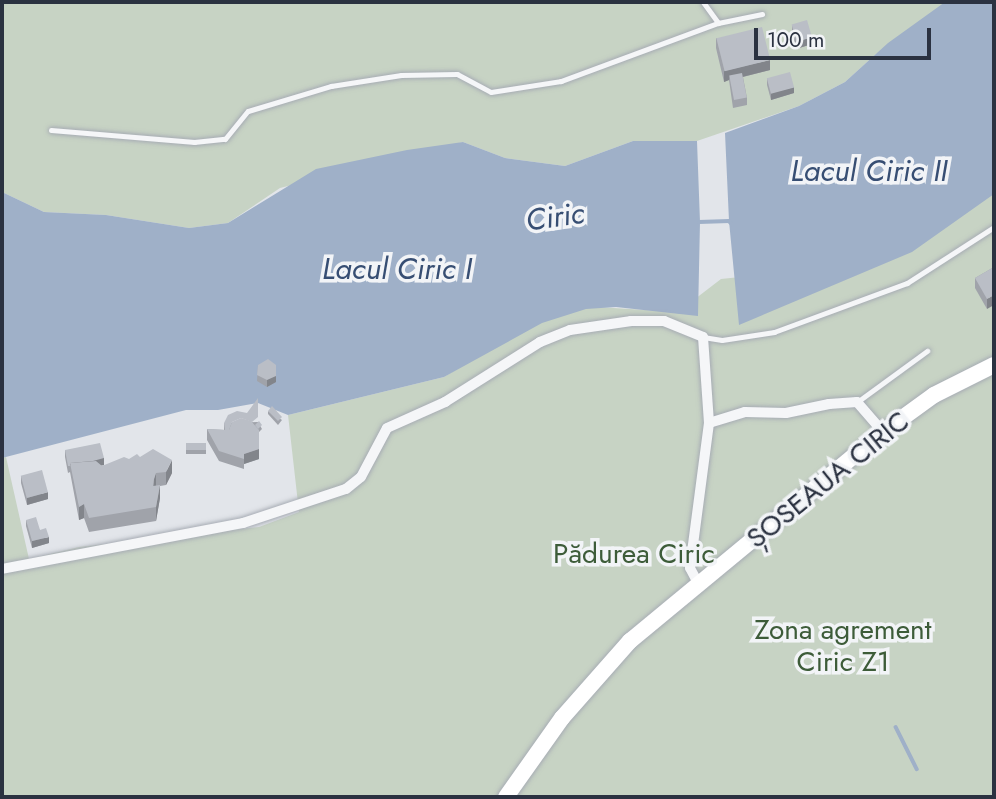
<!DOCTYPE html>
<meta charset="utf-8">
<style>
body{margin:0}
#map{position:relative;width:996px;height:799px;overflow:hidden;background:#e2e5ea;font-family:Jost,sans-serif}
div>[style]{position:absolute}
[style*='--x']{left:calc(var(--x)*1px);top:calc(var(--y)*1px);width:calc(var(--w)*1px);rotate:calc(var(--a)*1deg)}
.green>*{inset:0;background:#c7d3c4}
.water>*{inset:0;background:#9fb0c8}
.stream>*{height:3.5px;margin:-1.75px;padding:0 1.75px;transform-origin:1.75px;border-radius:1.75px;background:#9fb0c8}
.roads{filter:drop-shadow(0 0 2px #a7acb4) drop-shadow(0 0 2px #a7acb4)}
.service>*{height:5px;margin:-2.5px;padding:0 2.5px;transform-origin:2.5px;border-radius:2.5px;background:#f5f6f8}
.minor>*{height:10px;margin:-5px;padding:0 5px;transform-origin:5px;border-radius:5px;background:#f5f6f8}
.secondary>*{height:16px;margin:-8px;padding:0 8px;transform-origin:8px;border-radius:8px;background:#fff}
.wall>*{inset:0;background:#a0a3aa;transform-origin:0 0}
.shaded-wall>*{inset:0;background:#82858b;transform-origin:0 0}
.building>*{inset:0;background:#babec6;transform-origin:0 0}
span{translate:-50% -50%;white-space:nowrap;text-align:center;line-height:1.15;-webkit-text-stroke:7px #f2f4f7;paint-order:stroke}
.street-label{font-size:28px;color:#2b3241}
.park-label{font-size:28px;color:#3d5c39}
.water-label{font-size:30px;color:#374e73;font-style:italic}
.frame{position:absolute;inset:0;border:4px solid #2b3241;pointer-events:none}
.scale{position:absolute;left:754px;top:28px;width:177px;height:32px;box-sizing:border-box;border:4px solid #2b3241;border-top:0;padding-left:9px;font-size:21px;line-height:24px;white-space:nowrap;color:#2b3241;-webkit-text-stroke:5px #f2f4f7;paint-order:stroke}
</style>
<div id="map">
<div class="green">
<div style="clip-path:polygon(2px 2px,956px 2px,876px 54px,845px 82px,799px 106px,697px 141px,633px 141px,565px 166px,505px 158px,463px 142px,280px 188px,228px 223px,189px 228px,106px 215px,44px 212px,2px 192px)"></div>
<div style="clip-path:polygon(994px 193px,994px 797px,2px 797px,2px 458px,6px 457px,29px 559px,79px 547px,259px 527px,299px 512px,288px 415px,444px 377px,519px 331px,581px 306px,678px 312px,721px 279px,887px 262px)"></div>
</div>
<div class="water">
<div style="clip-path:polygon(945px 2px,994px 2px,994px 194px,912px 252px,739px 325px,729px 221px,725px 133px,799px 106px,845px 82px,888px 43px)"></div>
<div style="clip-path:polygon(633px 141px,697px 141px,700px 222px,698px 316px,616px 307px,586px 309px,542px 323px,444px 377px,288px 415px,258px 403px,218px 410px,186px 410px,2px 458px,2px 192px,44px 212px,106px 215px,189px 228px,228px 223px,316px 169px,407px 150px,463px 142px,505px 158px,565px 166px)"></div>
</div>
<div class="stream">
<div style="--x:699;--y:222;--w:30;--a:-2"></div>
<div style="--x:729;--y:221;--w:4;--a:45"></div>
<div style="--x:896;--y:727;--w:47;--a:63.4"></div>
</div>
<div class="roads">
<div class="service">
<div style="--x:703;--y:2;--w:26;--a:54"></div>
<div style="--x:718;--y:23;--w:45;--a:-11.6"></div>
<div style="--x:51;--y:130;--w:144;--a:4.8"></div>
<div style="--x:194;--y:142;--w:31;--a:-6"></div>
<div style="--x:225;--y:139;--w:36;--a:-51"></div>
<div style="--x:248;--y:111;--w:87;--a:-16.8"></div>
<div style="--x:331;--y:86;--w:71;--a:-8.9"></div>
<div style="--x:401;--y:75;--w:56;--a:-1"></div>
<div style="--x:457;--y:74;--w:38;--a:28"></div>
<div style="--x:491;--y:92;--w:71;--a:-8.9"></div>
<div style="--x:561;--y:81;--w:167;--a:-20.3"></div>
<div style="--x:703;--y:337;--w:19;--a:9"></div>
<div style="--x:722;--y:340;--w:53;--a:-8.7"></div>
<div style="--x:774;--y:332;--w:142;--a:-20.2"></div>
<div style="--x:907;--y:283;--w:103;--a:-32.8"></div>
<div style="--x:857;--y:402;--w:87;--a:-36.1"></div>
</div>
<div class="minor">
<div style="--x:709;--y:423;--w:38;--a:-17"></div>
<div style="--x:745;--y:412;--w:41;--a:1.4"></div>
<div style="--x:786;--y:413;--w:44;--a:-11.8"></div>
<div style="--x:829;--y:404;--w:28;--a:-4"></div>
<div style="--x:857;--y:402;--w:40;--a:49"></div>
<div style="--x:2;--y:569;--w:245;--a:-10.8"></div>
<div style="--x:243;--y:523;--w:108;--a:-18.3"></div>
<div style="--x:346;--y:489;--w:19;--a:-39"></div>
<div style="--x:361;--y:477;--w:55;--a:-62"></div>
<div style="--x:387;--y:428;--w:64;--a:-24.1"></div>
<div style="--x:445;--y:402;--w:112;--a:-32.3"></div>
<div style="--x:540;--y:342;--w:32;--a:-22"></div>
<div style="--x:570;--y:330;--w:62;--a:-8.4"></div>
<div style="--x:631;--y:321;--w:33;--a:0"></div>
<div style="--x:664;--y:321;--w:42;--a:22.3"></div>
<div style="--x:703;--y:337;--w:86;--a:86"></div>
<div style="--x:709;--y:423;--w:146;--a:97.5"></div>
<div style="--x:690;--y:568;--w:17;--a:62"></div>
</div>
<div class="secondary">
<div style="--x:506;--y:797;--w:97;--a:-54.7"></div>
<div style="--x:562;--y:718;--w:103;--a:-48.6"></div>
<div style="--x:630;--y:641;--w:328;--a:-39.6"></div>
<div style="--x:883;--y:432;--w:63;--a:-36"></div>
<div style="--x:934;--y:395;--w:67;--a:-26.6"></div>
</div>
</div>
<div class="wall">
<div style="clip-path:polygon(792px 25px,812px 44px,796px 49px,792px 32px)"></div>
<div style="clip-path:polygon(716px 38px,770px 70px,743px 77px,747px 98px,747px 105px,733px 108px,729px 80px,724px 82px,716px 48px)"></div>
<div style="clip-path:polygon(767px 78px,794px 93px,771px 100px,767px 85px)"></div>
<div style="clip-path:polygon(994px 267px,987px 309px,975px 288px,975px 278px)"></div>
<div style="clip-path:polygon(258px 365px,276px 382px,267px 387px,257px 381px)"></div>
<div style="clip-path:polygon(268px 411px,282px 420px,278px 425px,268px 414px)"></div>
<div style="clip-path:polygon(258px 422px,262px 429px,259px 432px,259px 459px,244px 464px,244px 469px,219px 461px,207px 440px,207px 429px,224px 430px,224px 423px)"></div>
<div style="left:206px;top:443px;width:11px;height:20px;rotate:90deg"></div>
<div style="clip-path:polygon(65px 450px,104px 465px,101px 466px,102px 466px,140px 457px,172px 473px,166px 485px,160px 486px,160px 498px,156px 521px,89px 532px,84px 518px,79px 520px,70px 472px,68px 473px,65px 457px)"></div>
<div style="clip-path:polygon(21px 476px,48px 499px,27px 505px,21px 483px)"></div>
<div style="clip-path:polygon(26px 520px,40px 530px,49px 543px,32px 548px,26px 526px)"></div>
</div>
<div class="shaded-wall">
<div style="clip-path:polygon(812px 37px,812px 44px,796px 49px,796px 42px)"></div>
<div style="clip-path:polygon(770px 60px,770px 70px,730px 80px,729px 76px,729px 80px,724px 82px,724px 71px)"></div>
<div style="clip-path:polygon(794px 87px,794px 93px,771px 100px,771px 93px)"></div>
<div style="clip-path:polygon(994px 295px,994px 305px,987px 309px,987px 299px)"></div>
<div style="clip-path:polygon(276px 365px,276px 382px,267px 387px,267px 380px)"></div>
<div style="clip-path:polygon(259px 449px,259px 459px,244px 464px,244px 454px)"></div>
<div style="left:104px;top:458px;width:7px;height:35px;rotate:90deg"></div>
<div style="clip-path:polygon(172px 460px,172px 473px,166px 485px,166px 472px)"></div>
<div style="clip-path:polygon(156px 473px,156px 486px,153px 499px,154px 479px)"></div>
<div style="clip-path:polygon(160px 485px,160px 498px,156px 521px,156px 507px)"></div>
<div style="clip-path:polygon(48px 492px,48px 499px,27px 505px,27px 498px)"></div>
<div style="clip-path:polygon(84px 504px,84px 518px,79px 520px,79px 507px)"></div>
<div style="clip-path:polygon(49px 537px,49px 543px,32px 548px,32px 541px)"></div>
</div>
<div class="building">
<div style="left:807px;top:20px;width:18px;height:16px;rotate:74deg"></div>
<div style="left:762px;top:27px;width:34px;height:47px;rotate:76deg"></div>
<div style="left:790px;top:72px;width:16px;height:24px;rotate:75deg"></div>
<div style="left:742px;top:73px;width:25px;height:13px;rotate:79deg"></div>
<div style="clip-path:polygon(994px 267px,994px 295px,987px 299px,975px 278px)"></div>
<div style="clip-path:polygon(268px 359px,276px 365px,276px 376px,267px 380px,257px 375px,258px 365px)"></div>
<div style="clip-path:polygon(258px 398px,258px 417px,252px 422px,241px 418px,232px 422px,229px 430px,225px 430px,224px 423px,228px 415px,237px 411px,247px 413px)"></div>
<div style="clip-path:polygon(272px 406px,282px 417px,278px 421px,268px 411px)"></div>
<div style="clip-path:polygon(241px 418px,251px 421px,259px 430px,259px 449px,244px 454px,244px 459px,219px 451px,207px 429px,229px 430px,232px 422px)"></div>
<div style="clip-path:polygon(259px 421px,262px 425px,258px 429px,255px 425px)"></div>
<div style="clip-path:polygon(100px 443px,104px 458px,93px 461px,70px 463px,70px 466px,68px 466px,65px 450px)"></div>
<div style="left:206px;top:443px;width:7px;height:20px;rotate:90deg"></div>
<div style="clip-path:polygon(153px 449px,172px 460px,166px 472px,156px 473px,154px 479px,153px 486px,160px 485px,156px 507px,89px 518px,84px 504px,79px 507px,70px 463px,96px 461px,102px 466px,124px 457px,129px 459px,137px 454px,140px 457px)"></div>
<div style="left:42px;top:470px;width:23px;height:22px;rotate:75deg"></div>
<div style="clip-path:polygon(36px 517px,40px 530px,46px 528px,49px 537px,32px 541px,26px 520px)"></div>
</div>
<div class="street-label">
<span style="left:828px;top:480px;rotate:-39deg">ȘOSEAUA CIRIC</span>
</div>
<div class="park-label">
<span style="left:634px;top:554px">Pădurea Ciric</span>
<span style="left:843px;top:646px">Zona agrement<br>Ciric Z1</span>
</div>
<div class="water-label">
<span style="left:869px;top:171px">Lacul Ciric II</span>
<span style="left:555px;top:217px;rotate:-8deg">Ciric</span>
<span style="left:397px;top:269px">Lacul Ciric I</span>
</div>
<div class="frame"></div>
<div class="scale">100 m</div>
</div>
